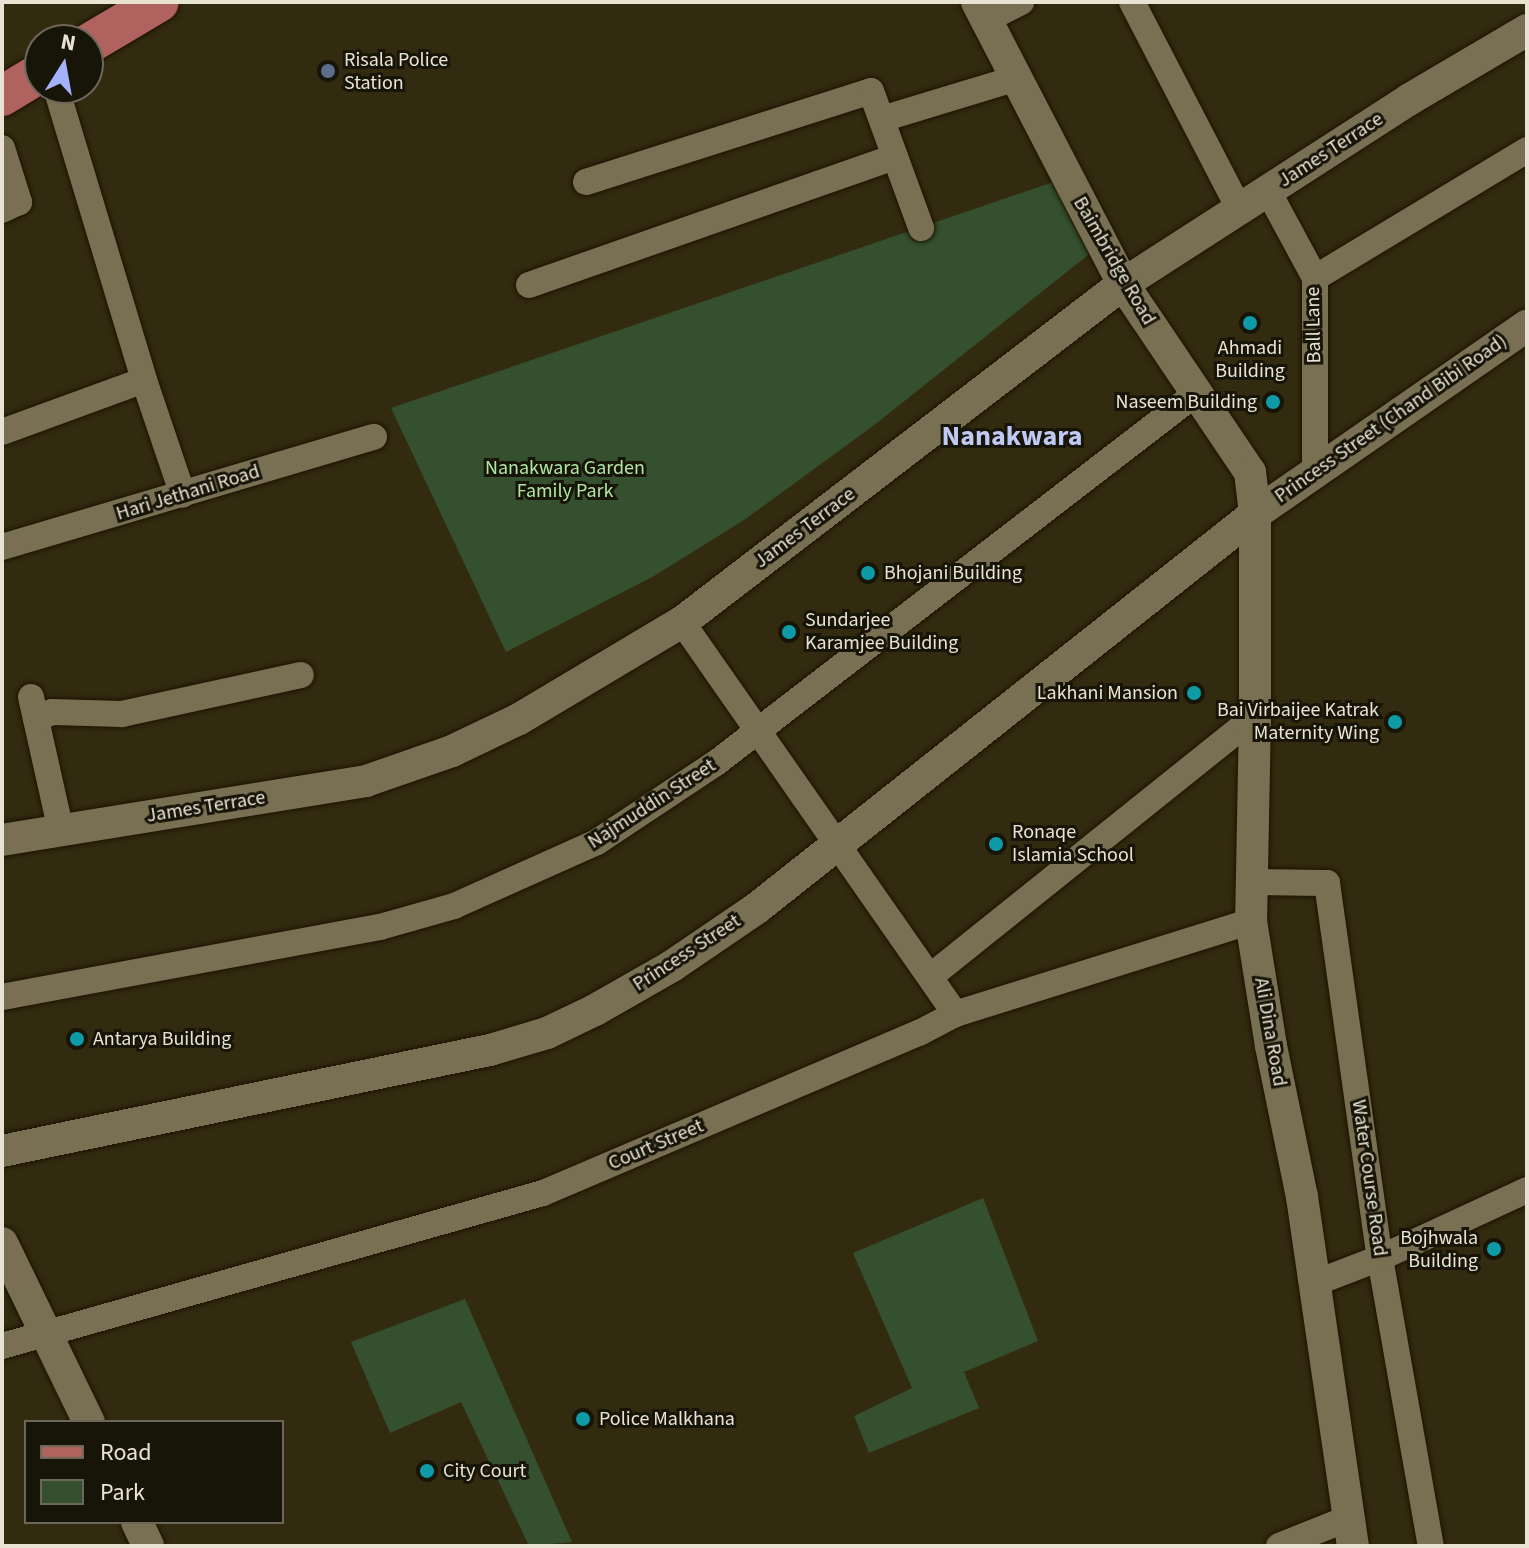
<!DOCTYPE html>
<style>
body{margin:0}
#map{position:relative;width:1529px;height:1548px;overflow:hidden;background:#332b0f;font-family:"Source Sans 3",sans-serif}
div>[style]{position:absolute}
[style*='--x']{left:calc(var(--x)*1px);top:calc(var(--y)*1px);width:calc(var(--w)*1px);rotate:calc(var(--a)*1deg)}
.green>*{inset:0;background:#35502e}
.roads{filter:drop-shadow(0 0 2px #1b1300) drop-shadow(0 0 2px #1b1300)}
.minor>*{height:26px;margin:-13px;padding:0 13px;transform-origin:13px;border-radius:13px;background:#797053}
.tertiary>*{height:32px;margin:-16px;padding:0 16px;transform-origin:16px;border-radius:16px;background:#797053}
.primary>*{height:40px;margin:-20px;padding:0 20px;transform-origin:20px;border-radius:20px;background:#b0625e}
.dots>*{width:22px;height:22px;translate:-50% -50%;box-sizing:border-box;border:4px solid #171408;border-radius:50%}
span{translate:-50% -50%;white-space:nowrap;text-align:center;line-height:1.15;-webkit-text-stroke:6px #171408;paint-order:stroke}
.poi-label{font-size:20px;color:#e8e3d3}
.left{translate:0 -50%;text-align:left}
.right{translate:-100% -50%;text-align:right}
.street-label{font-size:20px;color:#e8e3d3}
.park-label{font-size:20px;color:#afe7a0}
.district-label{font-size:28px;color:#c0c9f3;font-weight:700}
.frame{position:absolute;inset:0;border:4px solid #e8e3d3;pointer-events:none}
.legend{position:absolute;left:24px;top:1420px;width:260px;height:104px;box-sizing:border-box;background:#171408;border:2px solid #6b6759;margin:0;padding:10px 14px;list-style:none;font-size:24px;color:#e8e3d3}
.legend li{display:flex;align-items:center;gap:16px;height:40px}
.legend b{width:40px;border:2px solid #6b6759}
.north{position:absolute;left:24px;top:24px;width:80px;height:80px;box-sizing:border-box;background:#171408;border:2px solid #6b6759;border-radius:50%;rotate:11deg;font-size:22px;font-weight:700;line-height:32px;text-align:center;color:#e8e3d3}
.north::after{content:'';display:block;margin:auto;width:28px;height:36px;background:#a4b2fc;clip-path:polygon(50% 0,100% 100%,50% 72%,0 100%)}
</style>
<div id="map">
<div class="green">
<div style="clip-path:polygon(1065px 178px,1102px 244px,873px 426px,744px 520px,654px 576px,506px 652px,391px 408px)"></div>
<div style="clip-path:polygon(983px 1198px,1038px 1341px,964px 1372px,979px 1408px,869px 1453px,854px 1416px,912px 1388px,853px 1253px)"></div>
<div style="clip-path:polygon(465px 1299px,572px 1542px,529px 1546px,461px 1402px,390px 1433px,351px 1342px)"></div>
</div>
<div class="roads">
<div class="minor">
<div style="--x:1132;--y:2;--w:234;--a:62.6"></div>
<div style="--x:984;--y:21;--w:42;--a:-27.2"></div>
<div style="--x:56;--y:88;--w:305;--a:73.2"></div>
<div style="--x:144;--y:380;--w:121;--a:71.3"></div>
<div style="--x:882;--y:119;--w:138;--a:-16.9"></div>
<div style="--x:2;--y:148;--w:57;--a:72.5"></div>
<div style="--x:19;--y:202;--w:19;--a:155"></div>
<div style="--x:586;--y:182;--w:299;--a:-17.7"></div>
<div style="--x:871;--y:91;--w:146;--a:69.9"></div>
<div style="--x:1268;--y:191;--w:99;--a:61.6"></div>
<div style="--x:1315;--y:278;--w:192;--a:90"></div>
<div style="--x:1315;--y:278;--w:248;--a:-31.1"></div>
<div style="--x:529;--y:285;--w:388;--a:-19.3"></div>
<div style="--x:2;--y:432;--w:151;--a:-20.1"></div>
<div style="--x:2;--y:547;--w:388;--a:-16.5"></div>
<div style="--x:682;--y:622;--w:478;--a:55.1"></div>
<div style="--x:31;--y:697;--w:137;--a:77.4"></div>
<div style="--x:36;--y:719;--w:17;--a:-24"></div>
<div style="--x:52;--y:712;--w:70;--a:1.6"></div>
<div style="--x:122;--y:714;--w:183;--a:-12.3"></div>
<div style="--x:1251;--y:882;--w:76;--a:0.8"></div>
<div style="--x:1327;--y:883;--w:379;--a:82"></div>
<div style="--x:1380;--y:1258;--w:292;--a:80"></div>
<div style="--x:931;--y:976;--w:415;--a:-38.7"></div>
<div style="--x:2;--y:997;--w:384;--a:-10.5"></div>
<div style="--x:380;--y:927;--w:77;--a:-15.8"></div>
<div style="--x:454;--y:906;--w:157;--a:-24.1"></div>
<div style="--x:597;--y:842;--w:143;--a:-33.6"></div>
<div style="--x:716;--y:763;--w:608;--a:-37.59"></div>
<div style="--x:1315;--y:1283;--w:70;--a:-21"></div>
<div style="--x:1380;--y:1258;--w:162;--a:-24.8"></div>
<div style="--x:2;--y:1346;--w:562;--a:-15.79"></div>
<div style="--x:543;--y:1193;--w:409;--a:-23.1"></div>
<div style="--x:919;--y:1033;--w:41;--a:-27.8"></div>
<div style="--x:955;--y:1014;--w:310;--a:-17.4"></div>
<div style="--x:1279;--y:1546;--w:75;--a:-21.8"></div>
</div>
<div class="tertiary">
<div style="--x:977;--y:2;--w:318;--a:62.6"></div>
<div style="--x:1123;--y:284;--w:227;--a:56"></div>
<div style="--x:1250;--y:472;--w:42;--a:83.2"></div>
<div style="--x:1255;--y:514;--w:202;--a:90"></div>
<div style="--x:1255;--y:716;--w:205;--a:91.1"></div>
<div style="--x:1251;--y:921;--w:127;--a:80.9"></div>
<div style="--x:1271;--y:1046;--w:154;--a:78.4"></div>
<div style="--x:1302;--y:1197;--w:353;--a:81.7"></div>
<div style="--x:2;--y:840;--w:369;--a:-9.2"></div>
<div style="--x:366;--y:781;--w:91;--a:-19.2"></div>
<div style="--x:452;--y:751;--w:74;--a:-25.5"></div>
<div style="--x:519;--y:719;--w:190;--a:-30.8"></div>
<div style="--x:682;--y:622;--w:556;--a:-37.47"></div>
<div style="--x:1123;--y:284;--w:341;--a:-32.8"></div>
<div style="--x:1410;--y:99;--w:136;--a:-30.5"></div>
<div style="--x:2;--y:1151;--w:498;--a:-11.7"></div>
<div style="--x:490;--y:1050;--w:59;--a:-16.6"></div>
<div style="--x:547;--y:1033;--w:53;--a:-25.6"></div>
<div style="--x:595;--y:1010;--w:89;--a:-29.7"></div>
<div style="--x:672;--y:966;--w:103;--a:-34.3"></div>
<div style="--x:757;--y:908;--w:635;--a:-38.35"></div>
<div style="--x:1255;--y:514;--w:331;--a:-34.7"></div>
<div style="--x:2;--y:1243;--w:199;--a:64.1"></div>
<div style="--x:137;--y:1522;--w:26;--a:65"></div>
</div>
<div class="primary">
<div style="--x:88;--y:44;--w:82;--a:-30.6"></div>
<div style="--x:2;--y:96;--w:44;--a:-31.2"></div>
</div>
</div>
<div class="dots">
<div style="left:328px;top:71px;background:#5c6f8a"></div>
<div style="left:1250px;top:323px;background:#0f9aa8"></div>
<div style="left:1273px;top:402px;background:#0f9aa8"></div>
<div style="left:868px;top:573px;background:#0f9aa8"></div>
<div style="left:789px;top:632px;background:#0f9aa8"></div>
<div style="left:1194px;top:693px;background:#0f9aa8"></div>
<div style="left:1395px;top:722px;background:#0f9aa8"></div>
<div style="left:996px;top:844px;background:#0f9aa8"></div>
<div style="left:77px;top:1039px;background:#0f9aa8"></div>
<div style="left:1494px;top:1249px;background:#0f9aa8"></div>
<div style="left:583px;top:1419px;background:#0f9aa8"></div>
<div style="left:427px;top:1471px;background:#0f9aa8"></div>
</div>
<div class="poi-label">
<span class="left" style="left:344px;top:72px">Risala Police<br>Station</span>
<span style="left:1250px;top:360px">Ahmadi<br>Building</span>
<span class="right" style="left:1257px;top:402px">Naseem Building</span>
<span class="left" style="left:884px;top:573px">Bhojani Building</span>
<span class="left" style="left:805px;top:632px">Sundarjee<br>Karamjee Building</span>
<span class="right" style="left:1178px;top:693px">Lakhani Mansion</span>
<span class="right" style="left:1379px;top:722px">Bai Virbaijee Katrak<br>Maternity Wing</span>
<span class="left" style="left:1012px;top:844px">Ronaqe<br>Islamia School</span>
<span class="left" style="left:93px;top:1039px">Antarya Building</span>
<span class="right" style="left:1478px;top:1250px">Bojhwala<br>Building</span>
<span class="left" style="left:599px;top:1419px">Police Malkhana</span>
<span class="left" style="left:443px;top:1471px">City Court</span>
</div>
<div class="street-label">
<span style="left:1331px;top:150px;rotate:-33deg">James Terrace</span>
<span style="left:1114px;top:261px;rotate:60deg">Baimbridge Road</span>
<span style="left:1314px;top:325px;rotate:-91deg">Ball Lane</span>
<span style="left:1391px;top:419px;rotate:-35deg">Princess Street (Chand Bibi Road)</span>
<span style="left:188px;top:493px;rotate:-17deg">Hari Jethani Road</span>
<span style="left:805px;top:528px;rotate:-37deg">James Terrace</span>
<span style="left:652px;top:804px;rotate:-33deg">Najmuddin Street</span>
<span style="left:206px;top:807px;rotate:-9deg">James Terrace</span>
<span style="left:687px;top:953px;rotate:-33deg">Princess Street</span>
<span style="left:1270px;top:1032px;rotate:80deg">Ali Dina Road</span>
<span style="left:656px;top:1145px;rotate:-23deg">Court Street</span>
<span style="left:1369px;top:1178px;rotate:82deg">Water Course Road</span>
</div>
<div class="park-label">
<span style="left:565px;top:480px">Nanakwara Garden<br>Family Park</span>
</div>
<div class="district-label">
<span style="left:1012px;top:436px">Nanakwara</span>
</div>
<div class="frame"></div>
<ul class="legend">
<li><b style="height:10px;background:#b0625e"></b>Road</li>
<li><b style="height:22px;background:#35502e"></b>Park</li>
</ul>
<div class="north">N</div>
</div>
